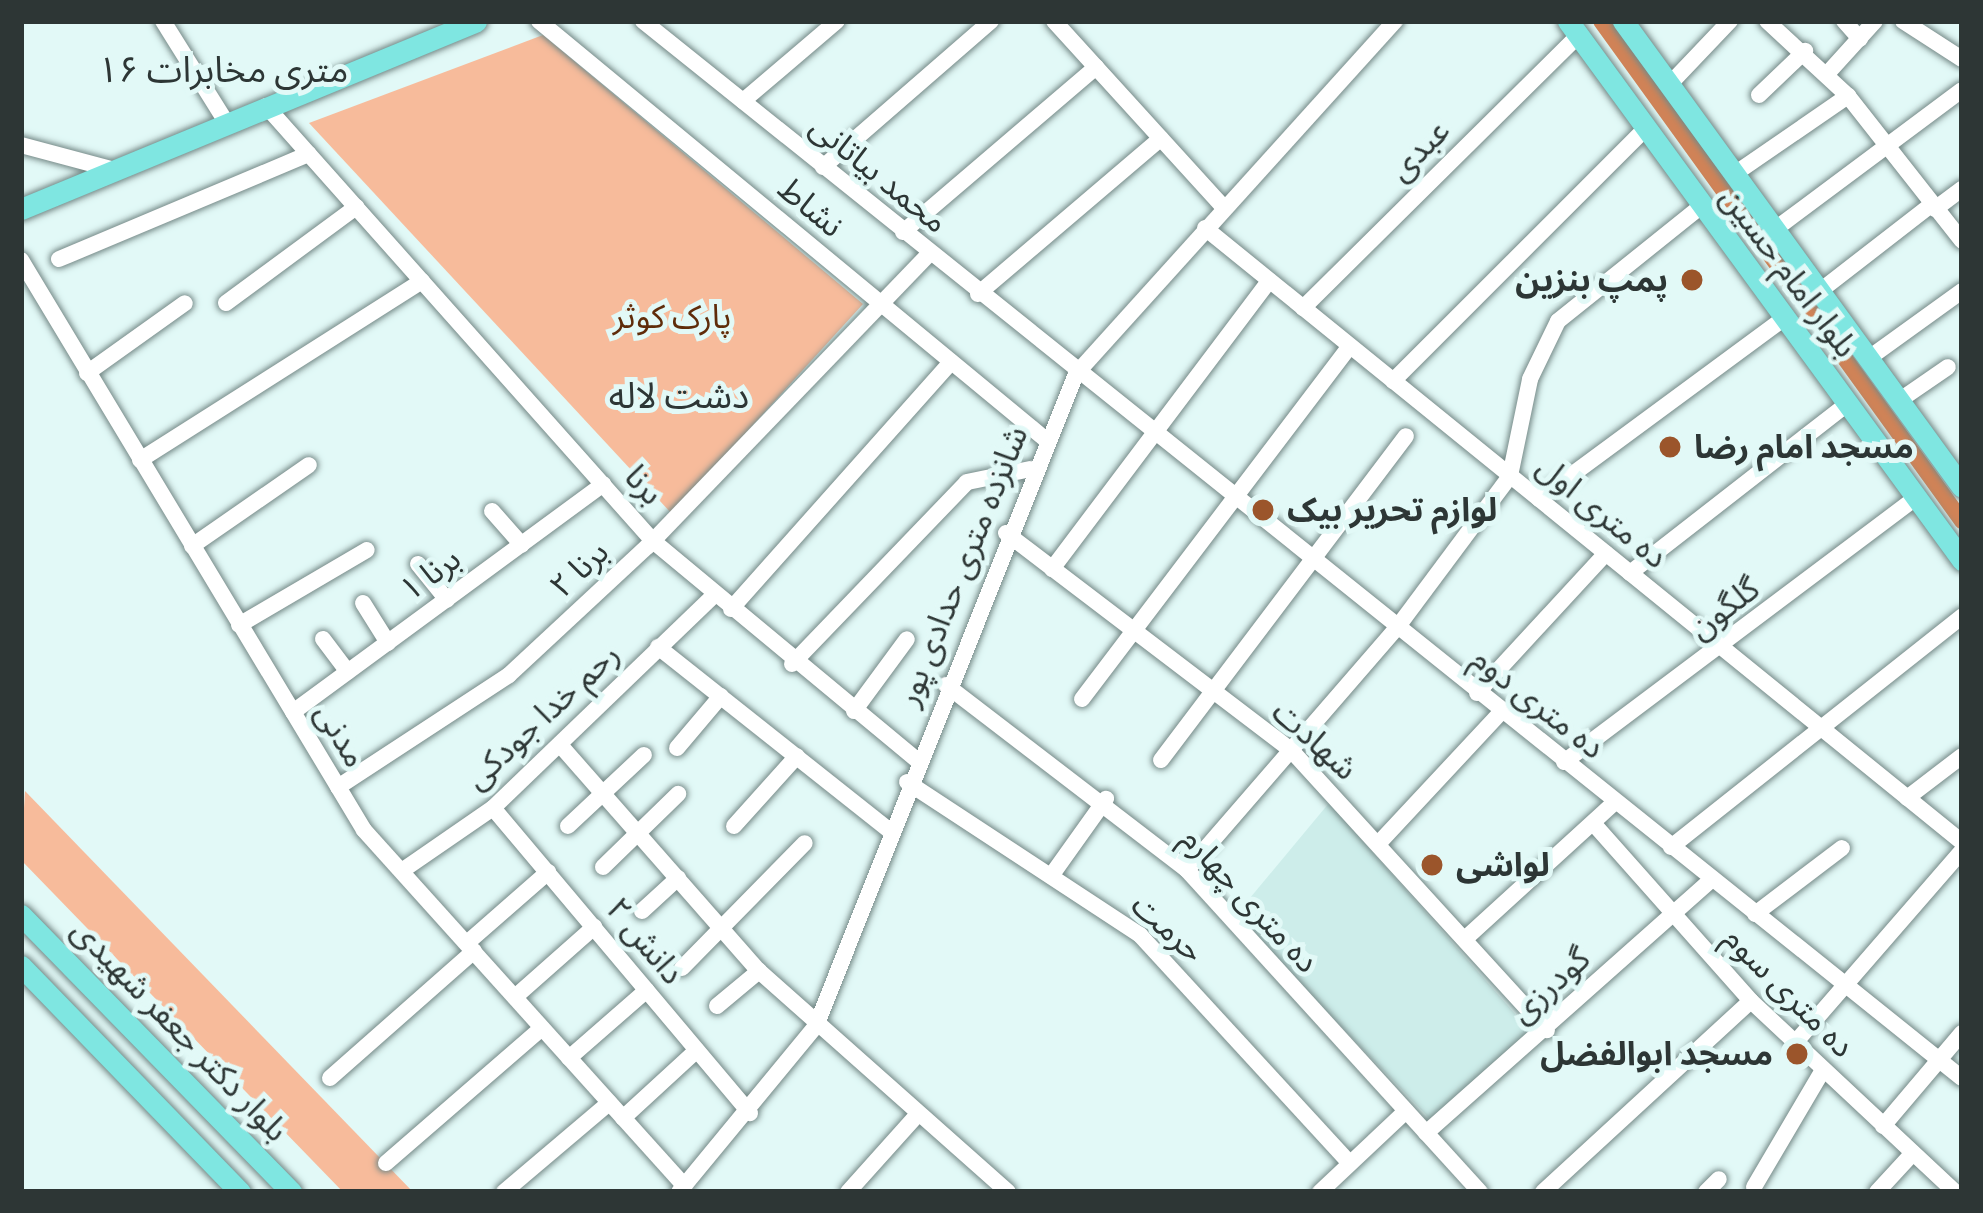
<!DOCTYPE html>
<meta charset="utf-8">
<style>
body{margin:0}
#map{position:relative;width:1983px;height:1213px;overflow:hidden;background:#e2f9f7;font-family:"Titillium Web","Noto Sans Arabic",sans-serif}
div>[style]{position:absolute}
[style*='--x']{left:calc(var(--x)*1px);top:calc(var(--y)*1px);width:calc(var(--w)*1px);rotate:calc(var(--a)*1deg)}
.built>*{inset:0;background:#cdedea}
.green>*{inset:0;background:#f7bb9b}
.canal>*{height:16px;margin:-8px;padding:0 8px;transform-origin:8px;border-radius:8px;background:#d18357}
.roads{filter:drop-shadow(0 0 3px #758987) drop-shadow(0 0 3px #758987)}
.minor>*{height:16px;margin:-8px;padding:0 8px;transform-origin:8px;border-radius:8px;background:#fff}
.major>*{height:21px;margin:-10.5px;padding:0 10.5px;transform-origin:10.5px;border-radius:10.5px;background:#7fe6e1}
.dots>*{width:33px;height:33px;translate:-50% -50%;box-sizing:border-box;border:6px solid #e2f9f7;border-radius:50%}
span{translate:-50% -50%;white-space:nowrap;text-align:center;line-height:1.15;-webkit-text-stroke:10px #e2f9f7;paint-order:stroke}
.street-label{font-size:33px;color:#2d3635}
.poi-label{font-size:33px;color:#2d3635;font-weight:700}
.right{translate:-100% -50%;text-align:right}
.left{translate:0 -50%;text-align:left}
.park-label{font-size:33px;color:#5f2c0a}
.neighbourhood-label{font-size:36px;color:#2d3635}
.frame{position:absolute;inset:0;border:24px solid #2d3635;pointer-events:none}
</style>
<div id="map">
<div class="built">
<div style="clip-path:polygon(1329px 803px,1531px 1032px,1430px 1119px,1235px 916px)"></div>
</div>
<div class="green">
<div style="clip-path:polygon(543px 35px,863px 304px,672px 514px,309px 123px)"></div>
<div style="clip-path:polygon(25px 791px,413px 1192px,343px 1192px,21px 860px)"></div>
</div>
<div class="canal">
<div style="--x:1601;--y:21;--w:617;--a:54.17"></div>
</div>
<div class="roads">
<div class="minor">
<div style="--x:163;--y:21;--w:119;--a:58"></div>
<div style="--x:539;--y:21;--w:656;--a:39.56"></div>
<div style="--x:643;--y:21;--w:1690;--a:38.71"></div>
<div style="--x:1054;--y:21;--w:253;--a:47.7"></div>
<div style="--x:1767;--y:21;--w:110;--a:42.8"></div>
<div style="--x:1848;--y:96;--w:184;--a:51.8"></div>
<div style="--x:1844;--y:21;--w:24;--a:48"></div>
<div style="--x:1903;--y:21;--w:70;--a:32.8"></div>
<div style="--x:1827;--y:74;--w:72;--a:-47.8"></div>
<div style="--x:1668;--y:86;--w:90;--a:-46.4"></div>
<div style="--x:1759;--y:95;--w:64;--a:-43.7"></div>
<div style="--x:743;--y:101;--w:123;--a:-40.4"></div>
<div style="--x:266;--y:106;--w:582;--a:48.34"></div>
<div style="--x:653;--y:541;--w:342;--a:39.7"></div>
<div style="--x:21;--y:145;--w:96;--a:15"></div>
<div style="--x:823;--y:167;--w:223;--a:-41"></div>
<div style="--x:1733;--y:175;--w:140;--a:-34.5"></div>
<div style="--x:1935;--y:209;--w:34;--a:-37"></div>
<div style="--x:1205;--y:228;--w:975;--a:39.05"></div>
<div style="--x:1774;--y:230;--w:234;--a:-36.7"></div>
<div style="--x:903;--y:232;--w:254;--a:-40.5"></div>
<div style="--x:59;--y:259;--w:271;--a:-22.8"></div>
<div style="--x:21;--y:260;--w:665;--a:58.96"></div>
<div style="--x:364;--y:830;--w:479;--a:48"></div>
<div style="--x:1820;--y:291;--w:142;--a:-37.8"></div>
<div style="--x:978;--y:294;--w:240;--a:-40.4"></div>
<div style="--x:226;--y:303;--w:162;--a:-36.4"></div>
<div style="--x:1303;--y:308;--w:387;--a:-44.7"></div>
<div style="--x:1869;--y:358;--w:115;--a:-35.8"></div>
<div style="--x:87;--y:373;--w:120;--a:-35.5"></div>
<div style="--x:1393;--y:381;--w:355;--a:-45"></div>
<div style="--x:1900;--y:400;--w:58;--a:-34.5"></div>
<div style="--x:140;--y:460;--w:334;--a:-32.4"></div>
<div style="--x:1539;--y:499;--w:302;--a:-36.4"></div>
<div style="--x:492;--y:511;--w:45;--a:48.6"></div>
<div style="--x:1006;--y:533;--w:357;--a:37.3"></div>
<div style="--x:1290;--y:749;--w:381;--a:47.6"></div>
<div style="--x:192;--y:546;--w:142;--a:-34.7"></div>
<div style="--x:418;--y:564;--w:46;--a:51.1"></div>
<div style="--x:1052;--y:569;--w:361;--a:-53"></div>
<div style="--x:1630;--y:573;--w:276;--a:-37.9"></div>
<div style="--x:363;--y:603;--w:47;--a:58"></div>
<div style="--x:731;--y:609;--w:331;--a:-48.3"></div>
<div style="--x:239;--y:625;--w:148;--a:-30.4"></div>
<div style="--x:323;--y:639;--w:41;--a:52.9"></div>
<div style="--x:658;--y:647;--w:293;--a:38.4"></div>
<div style="--x:792;--y:664;--w:252;--a:-46.1"></div>
<div style="--x:967;--y:482;--w:65;--a:-11.5"></div>
<div style="--x:946;--y:685;--w:304;--a:37.5"></div>
<div style="--x:1187;--y:870;--w:435;--a:47.7"></div>
<div style="--x:1477;--y:693;--w:190;--a:-47.3"></div>
<div style="--x:1082;--y:699;--w:443;--a:-52.8"></div>
<div style="--x:854;--y:711;--w:89;--a:-53.6"></div>
<div style="--x:293;--y:712;--w:385;--a:-36.3"></div>
<div style="--x:561;--y:746;--w:300;--a:48.7"></div>
<div style="--x:759;--y:971;--w:333;--a:41.6"></div>
<div style="--x:677;--y:748;--w:68;--a:-49.8"></div>
<div style="--x:1161;--y:760;--w:406;--a:-52.9"></div>
<div style="--x:1564;--y:762;--w:441;--a:-36.9"></div>
<div style="--x:907;--y:782;--w:279;--a:33.3"></div>
<div style="--x:1140;--y:935;--w:310;--a:47.4"></div>
<div style="--x:338;--y:787;--w:204;--a:-33.2"></div>
<div style="--x:509;--y:675;--w:190;--a:-42.9"></div>
<div style="--x:648;--y:546;--w:405;--a:-46.1"></div>
<div style="--x:1907;--y:798;--w:69;--a:-37.4"></div>
<div style="--x:493;--y:808;--w:399;--a:49.9"></div>
<div style="--x:1593;--y:823;--w:238;--a:48.4"></div>
<div style="--x:1751;--y:1001;--w:279;--a:43.1"></div>
<div style="--x:568;--y:826;--w:104;--a:-43.1"></div>
<div style="--x:734;--y:826;--w:94;--a:-48"></div>
<div style="--x:1378;--y:844;--w:180;--a:-47"></div>
<div style="--x:1671;--y:847;--w:372;--a:-38.4"></div>
<div style="--x:603;--y:867;--w:105;--a:-44.2"></div>
<div style="--x:403;--y:870;--w:109;--a:-34.6"></div>
<div style="--x:493;--y:808;--w:307;--a:-43.9"></div>
<div style="--x:1187;--y:870;--w:319;--a:-49.1"></div>
<div style="--x:1396;--y:629;--w:191;--a:-53.3"></div>
<div style="--x:1510;--y:476;--w:99;--a:-78.3"></div>
<div style="--x:1530;--y:379;--w:64;--a:-64.2"></div>
<div style="--x:1558;--y:321;--w:181;--a:-38.7"></div>
<div style="--x:1051;--y:876;--w:95;--a:-54.5"></div>
<div style="--x:642;--y:911;--w:49;--a:-42.5"></div>
<div style="--x:1755;--y:914;--w:109;--a:-37.2"></div>
<div style="--x:1466;--y:938;--w:202;--a:-42.4"></div>
<div style="--x:467;--y:943;--w:108;--a:-41.2"></div>
<div style="--x:682;--y:968;--w:175;--a:-45.5"></div>
<div style="--x:515;--y:997;--w:106;--a:-41.5"></div>
<div style="--x:717;--y:1006;--w:55;--a:-39.8"></div>
<div style="--x:1794;--y:1044;--w:256;--a:-49"></div>
<div style="--x:569;--y:1058;--w:103;--a:-41.1"></div>
<div style="--x:330;--y:1078;--w:192;--a:-41.4"></div>
<div style="--x:623;--y:1118;--w:100;--a:-42.6"></div>
<div style="--x:1883;--y:1126;--w:122;--a:-49.7"></div>
<div style="--x:1426;--y:1133;--w:383;--a:-41.6"></div>
<div style="--x:386;--y:1163;--w:206;--a:-40.9"></div>
<div style="--x:1754;--y:1187;--w:136;--a:-59.5"></div>
<div style="--x:504;--y:1192;--w:138;--a:-40.3"></div>
<div style="--x:679;--y:1192;--w:215;--a:-50.5"></div>
<div style="--x:816;--y:1026;--w:702;--a:-68.26"></div>
<div style="--x:1076;--y:374;--w:476;--a:-47.9"></div>
<div style="--x:848;--y:1192;--w:105;--a:-48.1"></div>
<div style="--x:1320;--y:1192;--w:118;--a:-43.3"></div>
<div style="--x:1543;--y:1192;--w:282;--a:-42.6"></div>
<div style="--x:1706;--y:1192;--w:18;--a:-45"></div>
<div style="--x:1877;--y:1192;--w:53;--a:-47.3"></div>
</div>
<div class="major">
<div style="--x:1568;--y:21;--w:668;--a:53.83"></div>
<div style="--x:1623;--y:21;--w:576;--a:53.97"></div>
<div style="--x:21;--y:209;--w:492;--a:-22.4"></div>
<div style="--x:21;--y:915;--w:387;--a:45.7"></div>
<div style="--x:21;--y:966;--w:315;--a:45.9"></div>
</div>
</div>
<div class="dots">
<div style="left:1692px;top:280px;background:#9b552b"></div>
<div style="left:1670px;top:447px;background:#9b552b"></div>
<div style="left:1263px;top:510px;background:#9b552b"></div>
<div style="left:1432px;top:865px;background:#9b552b"></div>
<div style="left:1797px;top:1054px;background:#9b552b"></div>
</div>
<div class="street-label">
<span style="left:1419px;top:150px;rotate:-45deg">عبدی</span>
<span style="left:879px;top:174px;rotate:39deg">محمد بیاتانی</span>
<span style="left:811px;top:207px;rotate:40deg">نشاط</span>
<span style="left:1789px;top:272px;rotate:53deg">بلوار امام حسین</span>
<span style="left:644px;top:485px;rotate:48deg">برنا</span>
<span style="left:1602px;top:512px;rotate:39deg">ده متری اول</span>
<span style="left:962px;top:566px;rotate:-68deg">شانزده متری حدادی پور</span>
<span style="left:579px;top:569px;rotate:-43deg">برنا ۲</span>
<span style="left:430px;top:574px;rotate:-36deg">برنا ۱</span>
<span style="left:1724px;top:608px;rotate:-37deg">گلگون</span>
<span style="left:1538px;top:703px;rotate:38deg">ده متری دوم</span>
<span style="left:542px;top:716px;rotate:-43deg">رحم خدا جودکی</span>
<span style="left:341px;top:735px;rotate:59deg">مدنی</span>
<span style="left:1315px;top:740px;rotate:42deg">شهادت</span>
<span style="left:1250px;top:900px;rotate:47deg">ده متری چهارم</span>
<span style="left:1168px;top:928px;rotate:42deg">حرمت</span>
<span style="left:645px;top:941px;rotate:50deg">دانش ۲</span>
<span style="left:1550px;top:985px;rotate:-42deg">گودرزی</span>
<span style="left:1789px;top:992px;rotate:45deg">ده متری سوم</span>
<span style="left:180px;top:1030px;rotate:46deg">بلوار دکتر جعفر شهیدی</span>
</div>
<div class="poi-label">
<span class="right" style="left:1668px;top:280px">پمپ بنزین</span>
<span class="left" style="left:1694px;top:447px">مسجد امام رضا</span>
<span class="left" style="left:1287px;top:510px">لوازم تحریر بیک</span>
<span class="left" style="left:1456px;top:865px">لواشی</span>
<span class="right" style="left:1773px;top:1054px">مسجد ابوالفضل</span>
</div>
<div class="park-label">
<span style="left:672px;top:317px">پارک کوثر</span>
</div>
<div class="neighbourhood-label">
<span style="left:223px;top:69px">۱۶ متری مخابرات</span>
<span style="left:679px;top:395px">دشت لاله</span>
</div>
<div class="frame"></div>
</div>
